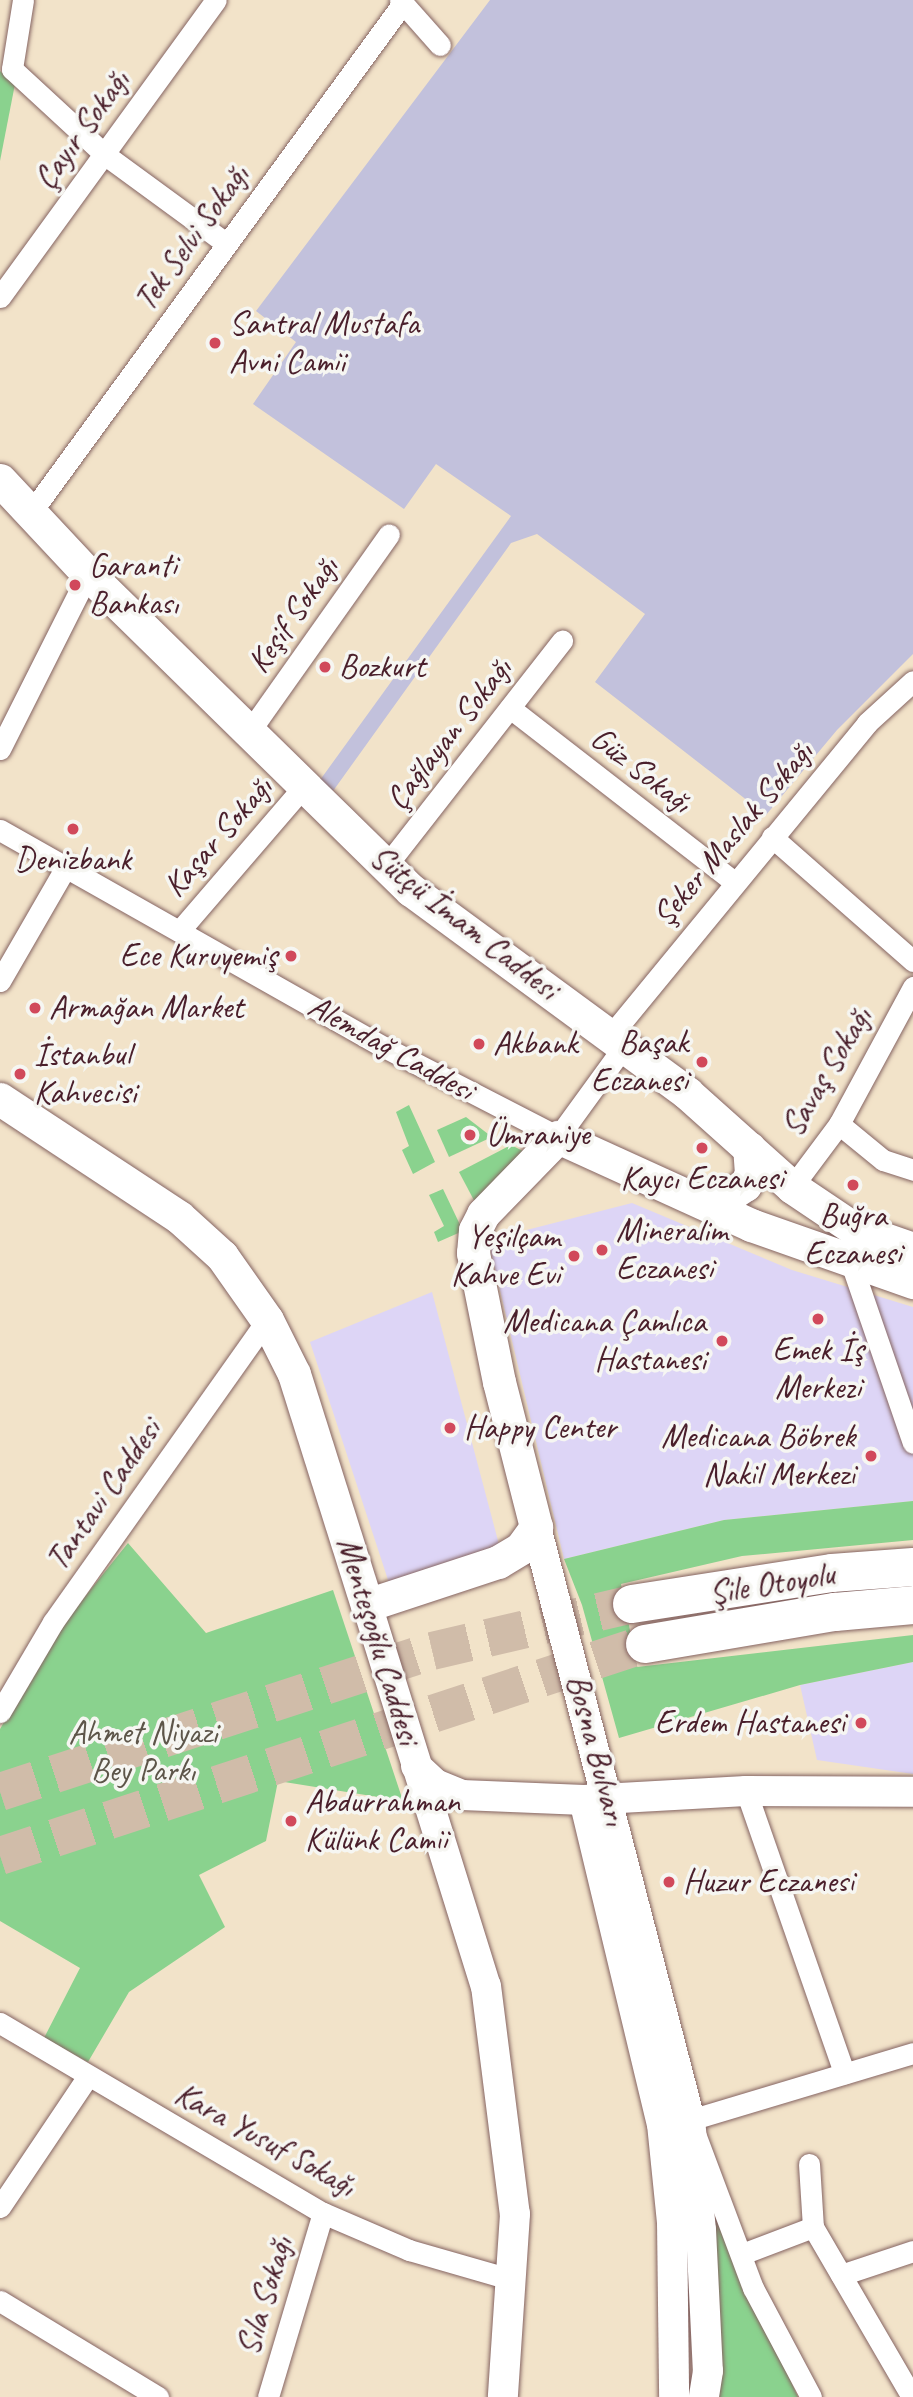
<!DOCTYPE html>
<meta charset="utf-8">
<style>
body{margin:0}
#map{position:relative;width:913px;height:2397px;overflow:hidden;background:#f2e3c9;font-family:Caveat,sans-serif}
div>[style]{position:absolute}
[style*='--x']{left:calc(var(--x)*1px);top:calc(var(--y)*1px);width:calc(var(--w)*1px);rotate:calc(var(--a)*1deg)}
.built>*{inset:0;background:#ddd5f6}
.industrial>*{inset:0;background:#c2c1dc}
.green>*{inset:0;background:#8ad28e}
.highway-tunnel>*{height:38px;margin-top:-19px;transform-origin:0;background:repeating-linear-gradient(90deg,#d0bca9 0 38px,transparent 0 57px)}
.roads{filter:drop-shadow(0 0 2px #856462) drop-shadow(0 0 2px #856462)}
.street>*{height:21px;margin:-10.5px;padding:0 10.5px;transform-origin:10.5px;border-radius:10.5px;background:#fff}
.secondary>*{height:30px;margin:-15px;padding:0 15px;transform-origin:15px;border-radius:15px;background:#fff}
.primary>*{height:33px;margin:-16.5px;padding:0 16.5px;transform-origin:16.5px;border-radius:16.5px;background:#fff}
.highway>*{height:38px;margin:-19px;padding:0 19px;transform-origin:19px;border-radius:19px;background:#fff}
.dots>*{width:19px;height:19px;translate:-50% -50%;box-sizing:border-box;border:4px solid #f6f6f2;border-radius:50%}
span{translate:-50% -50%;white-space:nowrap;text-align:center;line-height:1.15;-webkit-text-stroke:7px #f6f6f2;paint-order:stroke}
.street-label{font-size:33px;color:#4a1f2b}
.poi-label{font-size:33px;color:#4a1f2b}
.left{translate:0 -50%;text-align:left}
.right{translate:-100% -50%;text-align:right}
.park-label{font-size:33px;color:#5d5549}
</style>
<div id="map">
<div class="built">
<div style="clip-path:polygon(632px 1203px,792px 1270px,913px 1307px,913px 1501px,724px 1520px,564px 1559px,488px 1240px)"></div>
<div style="clip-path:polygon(432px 1292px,501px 1552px,391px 1589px,310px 1342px)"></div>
<div style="clip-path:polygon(913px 1662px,913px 1774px,817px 1760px,800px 1685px)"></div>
</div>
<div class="industrial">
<div style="clip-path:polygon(490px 0,913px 0,913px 654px,837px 730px,766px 815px,595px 682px,645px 614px,537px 534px,511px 543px,328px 798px,315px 787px,511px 516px,436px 464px,404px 509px,253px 404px,296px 342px,256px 311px)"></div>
</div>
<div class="green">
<div style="clip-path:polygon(0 71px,15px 84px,0 161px)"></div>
<div style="clip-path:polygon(409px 1105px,435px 1162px,413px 1174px,402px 1150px,409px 1146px,396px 1112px)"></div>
<div style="clip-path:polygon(466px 1117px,492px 1137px,449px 1157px,437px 1130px)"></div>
<div style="clip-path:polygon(511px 1145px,527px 1153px,477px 1206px,459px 1172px)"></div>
<div style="clip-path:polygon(443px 1189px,463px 1231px,438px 1242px,434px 1232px,444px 1226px,429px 1195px)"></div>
<div style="clip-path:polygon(913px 1501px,913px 1540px,742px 1556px,621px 1584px,637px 1667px,913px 1635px,913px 1662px,800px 1685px,619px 1738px,582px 1605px,564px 1559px,724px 1520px)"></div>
<div style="clip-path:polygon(128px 1543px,206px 1633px,333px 1590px,403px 1801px,278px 1781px,266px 1841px,199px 1875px,225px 1927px,129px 1992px,88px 2062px,44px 2038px,80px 1968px,0 1921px,0 1729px,59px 1629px)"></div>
<div style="clip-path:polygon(714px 2213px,798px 2397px,716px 2397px)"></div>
</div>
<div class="highway-tunnel">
<div style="--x:0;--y:1792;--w:454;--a:-18.1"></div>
<div style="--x:432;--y:1651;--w:205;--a:-13.2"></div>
<div style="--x:0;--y:1856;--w:679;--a:-18.19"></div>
</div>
<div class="roads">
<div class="street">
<div style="--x:23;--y:0;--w:70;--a:99.1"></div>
<div style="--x:12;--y:69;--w:125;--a:42.7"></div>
<div style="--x:104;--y:154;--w:152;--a:36.2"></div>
<div style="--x:400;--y:0;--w:60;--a:48.4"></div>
<div style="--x:0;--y:297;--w:367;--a:-54"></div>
<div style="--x:32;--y:511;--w:629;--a:-53.86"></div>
<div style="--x:510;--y:708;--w:284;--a:37.8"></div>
<div style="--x:249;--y:732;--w:242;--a:-54.7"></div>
<div style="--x:0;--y:749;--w:196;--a:-63.3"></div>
<div style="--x:0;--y:830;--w:441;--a:29.5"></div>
<div style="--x:384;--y:1047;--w:196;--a:27.3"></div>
<div style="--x:558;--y:1137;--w:112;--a:-54"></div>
<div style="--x:772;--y:837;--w:188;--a:41.3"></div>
<div style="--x:386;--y:866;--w:286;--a:-52"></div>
<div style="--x:181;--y:929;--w:187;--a:-49.3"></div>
<div style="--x:0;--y:981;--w:134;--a:-60"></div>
<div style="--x:611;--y:1035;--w:404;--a:-50.6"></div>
<div style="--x:867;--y:723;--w:62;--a:-42.4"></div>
<div style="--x:839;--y:1124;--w:57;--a:39.3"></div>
<div style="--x:883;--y:1160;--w:32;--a:18"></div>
<div style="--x:792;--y:1187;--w:79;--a:-53.3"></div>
<div style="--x:839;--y:1124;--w:156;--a:-61.6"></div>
<div style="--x:851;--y:1263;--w:190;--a:71"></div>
<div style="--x:0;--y:1712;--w:104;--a:-59.5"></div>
<div style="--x:53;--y:1622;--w:370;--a:-54.7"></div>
<div style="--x:746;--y:1791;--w:299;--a:70.8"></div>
<div style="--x:0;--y:2023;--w:375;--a:30.5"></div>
<div style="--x:323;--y:2213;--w:94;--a:23.3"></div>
<div style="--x:409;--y:2250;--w:108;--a:16.1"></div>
<div style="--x:809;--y:2164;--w:63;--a:86.4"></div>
<div style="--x:0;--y:2207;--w:158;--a:-56.1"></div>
<div style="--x:742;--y:2254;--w:76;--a:-20.8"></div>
<div style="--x:813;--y:2227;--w:197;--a:59.8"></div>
<div style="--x:841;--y:2275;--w:76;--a:-18.4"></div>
<div style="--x:0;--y:2301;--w:185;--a:31.3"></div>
<div style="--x:268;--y:2397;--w:192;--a:-73.4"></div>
<div style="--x:811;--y:2397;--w:123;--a:-118"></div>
<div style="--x:753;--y:2288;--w:179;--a:-110.6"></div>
<div style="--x:690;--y:2120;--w:233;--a:-16.7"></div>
</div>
<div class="secondary">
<div style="--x:536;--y:1527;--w:613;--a:75.44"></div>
<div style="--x:690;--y:2120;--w:111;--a:84.3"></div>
<div style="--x:701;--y:2230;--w:141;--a:87.2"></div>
<div style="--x:708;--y:2371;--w:26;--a:99"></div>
<div style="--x:367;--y:1605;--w:399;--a:72.7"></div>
<div style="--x:486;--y:1986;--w:230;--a:82.8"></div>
<div style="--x:515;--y:2214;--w:183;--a:93.8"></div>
<div style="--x:416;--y:1766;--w:26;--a:43"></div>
<div style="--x:435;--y:1784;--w:29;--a:22"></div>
<div style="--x:462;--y:1795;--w:122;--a:2.3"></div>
<div style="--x:584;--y:1800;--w:162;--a:-3.2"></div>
<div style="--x:746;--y:1791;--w:167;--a:0.3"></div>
<div style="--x:584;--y:1800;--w:333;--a:76.5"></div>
<div style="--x:662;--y:2124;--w:99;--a:84.2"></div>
<div style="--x:672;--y:2222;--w:175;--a:89.3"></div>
</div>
<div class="primary">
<div style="--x:0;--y:480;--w:129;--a:46.9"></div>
<div style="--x:88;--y:574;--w:452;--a:44.4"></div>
<div style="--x:411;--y:890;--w:343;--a:36.3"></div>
<div style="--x:687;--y:1093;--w:141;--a:41.8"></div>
<div style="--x:792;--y:1187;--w:73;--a:33.9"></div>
<div style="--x:853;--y:1228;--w:64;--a:19.3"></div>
<div style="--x:0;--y:1099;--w:214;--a:33.4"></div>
<div style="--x:179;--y:1217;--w:58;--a:42.2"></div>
<div style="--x:222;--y:1256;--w:78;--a:54.9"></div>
<div style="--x:267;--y:1320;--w:60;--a:63.4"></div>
<div style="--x:294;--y:1374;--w:242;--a:72.5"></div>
<div style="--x:367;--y:1605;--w:138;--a:-18.2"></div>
<div style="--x:498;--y:1562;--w:27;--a:-31"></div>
<div style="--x:521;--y:1548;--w:26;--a:-54"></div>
<div style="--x:536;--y:1527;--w:150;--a:-104.3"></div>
<div style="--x:499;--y:1382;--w:132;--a:-101.4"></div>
<div style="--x:473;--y:1253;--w:23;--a:-85"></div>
<div style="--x:475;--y:1230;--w:18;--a:-63"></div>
<div style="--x:483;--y:1214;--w:107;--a:-45.8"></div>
<div style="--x:558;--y:1137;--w:212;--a:24.5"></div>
<div style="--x:751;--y:1225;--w:172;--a:19.4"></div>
<div style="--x:712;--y:1207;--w:40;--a:-34"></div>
<div style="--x:745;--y:1185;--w:13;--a:-61"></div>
<div style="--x:751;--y:1174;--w:26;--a:-94"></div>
</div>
<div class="highway">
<div style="--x:632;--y:1604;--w:202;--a:-8.8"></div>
<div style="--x:832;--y:1573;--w:81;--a:-4.2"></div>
<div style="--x:645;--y:1644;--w:193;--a:-9.6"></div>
<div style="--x:835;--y:1612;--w:78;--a:-5.1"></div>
</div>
</div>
<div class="dots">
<div style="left:215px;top:343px;background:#d1495b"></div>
<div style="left:75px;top:585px;background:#d1495b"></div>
<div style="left:325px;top:667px;background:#d1495b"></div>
<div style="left:73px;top:829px;background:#d1495b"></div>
<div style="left:291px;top:956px;background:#d1495b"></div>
<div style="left:35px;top:1008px;background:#d1495b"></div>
<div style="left:479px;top:1044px;background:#d1495b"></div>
<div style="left:702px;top:1062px;background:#d1495b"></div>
<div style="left:20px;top:1074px;background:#d1495b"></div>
<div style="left:470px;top:1135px;background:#d1495b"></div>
<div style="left:702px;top:1148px;background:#d1495b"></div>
<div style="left:853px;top:1185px;background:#d1495b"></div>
<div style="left:602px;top:1250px;background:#d1495b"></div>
<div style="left:574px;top:1256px;background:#d1495b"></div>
<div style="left:818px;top:1319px;background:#d1495b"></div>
<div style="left:722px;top:1341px;background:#d1495b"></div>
<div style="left:450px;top:1428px;background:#d1495b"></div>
<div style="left:871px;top:1456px;background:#d1495b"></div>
<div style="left:861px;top:1723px;background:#d1495b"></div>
<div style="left:291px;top:1821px;background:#d1495b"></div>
<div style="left:669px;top:1882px;background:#d1495b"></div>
</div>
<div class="street-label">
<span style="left:82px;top:130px;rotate:-54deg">Çayır Sokağı</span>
<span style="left:192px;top:238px;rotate:-54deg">Tek Selvi Sokağı</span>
<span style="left:293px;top:615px;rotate:-55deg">Keşif Sokağı</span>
<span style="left:449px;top:734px;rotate:-52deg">Çağlayan Sokağı</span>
<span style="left:641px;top:770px;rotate:38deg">Güz Sokağı</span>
<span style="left:733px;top:834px;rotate:-50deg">Şeker Maslak Sokağı</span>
<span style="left:218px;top:837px;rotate:-49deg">Kaşar Sokağı</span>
<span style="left:464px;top:923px;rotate:38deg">Sütçü İmam Caddesi</span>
<span style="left:391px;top:1048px;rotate:29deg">Alemdağ Caddesi</span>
<span style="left:827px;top:1072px;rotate:-59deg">Savaş Sokağı</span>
<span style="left:104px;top:1495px;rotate:-55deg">Tantavi Caddesi</span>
<span style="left:772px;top:1584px;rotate:-9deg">Şile Otoyolu</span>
<span style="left:378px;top:1641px;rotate:73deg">Menteşoğlu Caddesi</span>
<span style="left:596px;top:1750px;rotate:75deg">Bosna Bulvarı</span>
<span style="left:265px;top:2140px;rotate:29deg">Kara Yusuf Sokağı</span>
<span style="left:265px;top:2296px;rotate:-73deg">Sıla Sokağı</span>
</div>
<div class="poi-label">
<span class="left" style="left:229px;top:343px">Santral Mustafa<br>Avni Camii</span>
<span class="left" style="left:89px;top:585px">Garanti<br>Bankası</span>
<span class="left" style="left:339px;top:667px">Bozkurt</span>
<span style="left:73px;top:860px">Denizbank</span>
<span class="right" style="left:277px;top:956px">Ece Kuruyemiş</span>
<span class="left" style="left:49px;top:1008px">Armağan Market</span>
<span class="right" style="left:688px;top:1062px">Başak<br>Eczanesi</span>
<span class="left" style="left:493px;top:1044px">Akbank</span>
<span class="left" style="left:34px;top:1074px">İstanbul<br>Kahvecisi</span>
<span class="left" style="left:486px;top:1135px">Ümraniye</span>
<span style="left:702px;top:1179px">Kaycı Eczanesi</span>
<span style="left:853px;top:1235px">Buğra<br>Eczanesi</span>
<span class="left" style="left:616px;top:1250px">Mineralim<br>Eczanesi</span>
<span class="right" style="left:560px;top:1256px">Yeşilçam<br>Kahve Evi</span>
<span class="right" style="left:706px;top:1341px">Medicana Çamlıca<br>Hastanesi</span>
<span style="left:818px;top:1369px">Emek İş<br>Merkezi</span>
<span class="left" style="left:464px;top:1428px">Happy Center</span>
<span class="right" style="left:855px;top:1456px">Medicana Böbrek<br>Nakil Merkezi</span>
<span class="right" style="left:845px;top:1723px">Erdem Hastanesi</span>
<span class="left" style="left:305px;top:1821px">Abdurrahman<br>Külünk Camii</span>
<span class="left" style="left:683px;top:1882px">Huzur Eczanesi</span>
</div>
<div class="park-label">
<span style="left:143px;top:1752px">Ahmet Niyazi<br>Bey Parkı</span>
</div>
</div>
